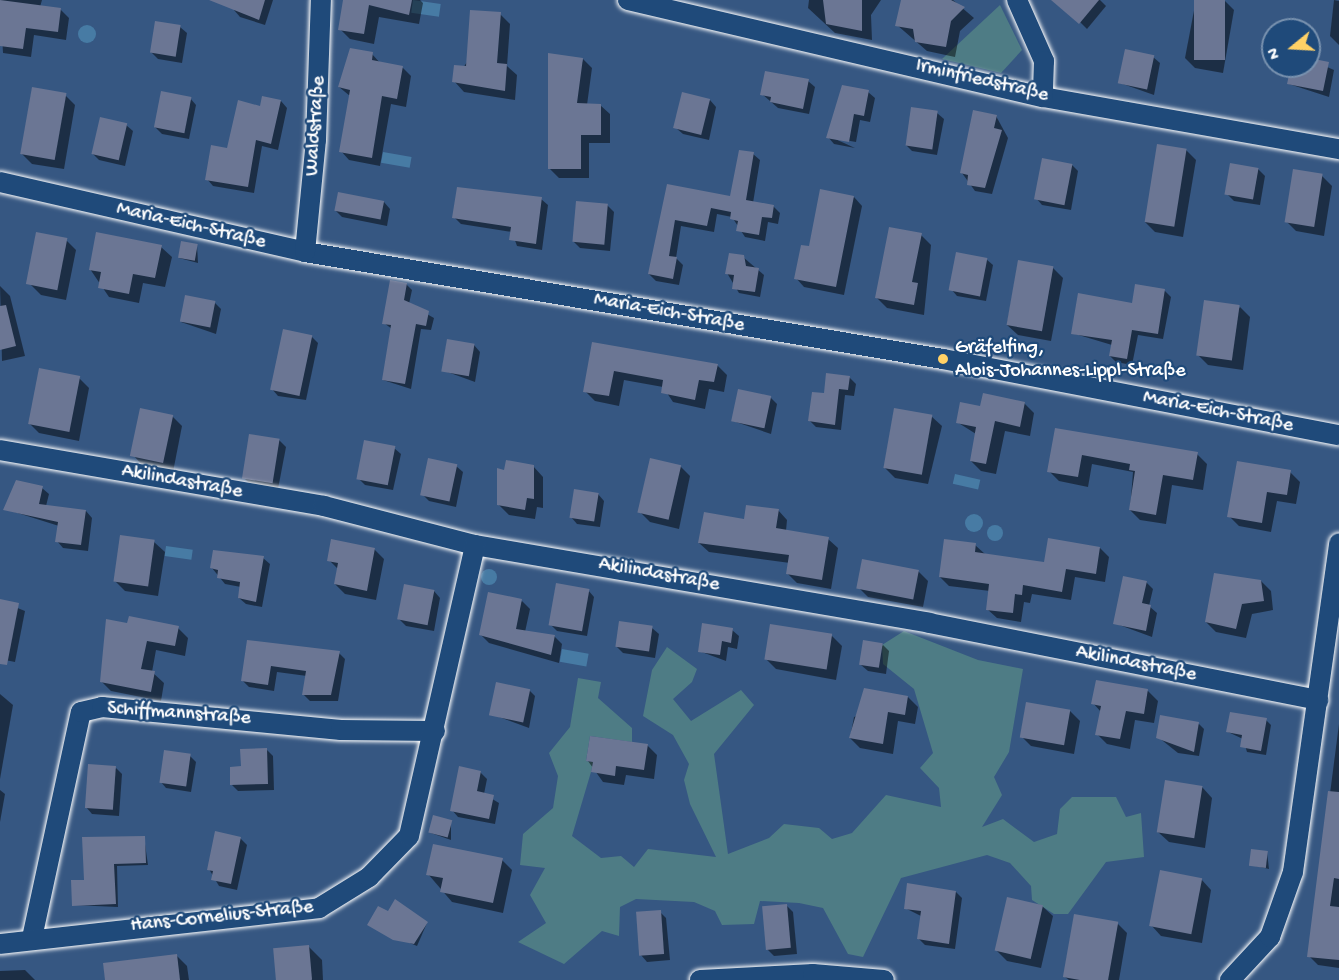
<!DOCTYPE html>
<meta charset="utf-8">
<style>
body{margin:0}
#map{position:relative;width:1339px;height:980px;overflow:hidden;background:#365782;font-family:"Gochi Hand",sans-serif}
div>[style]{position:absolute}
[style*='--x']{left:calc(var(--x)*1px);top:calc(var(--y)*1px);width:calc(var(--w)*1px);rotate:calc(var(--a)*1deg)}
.green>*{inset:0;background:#4e7c85}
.water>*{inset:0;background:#477ba4;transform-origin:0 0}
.round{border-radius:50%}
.shadow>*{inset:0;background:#0007}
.building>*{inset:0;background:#6b7694;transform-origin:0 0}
.roads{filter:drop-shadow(0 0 2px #fff) drop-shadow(0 0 2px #fff)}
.street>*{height:20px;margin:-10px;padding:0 10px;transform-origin:10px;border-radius:10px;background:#1f4a7a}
.dots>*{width:16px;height:16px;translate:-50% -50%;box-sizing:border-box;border:3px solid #1f4a7a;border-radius:50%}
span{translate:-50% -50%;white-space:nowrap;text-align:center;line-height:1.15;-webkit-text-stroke:4.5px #1f4a7a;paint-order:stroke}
.street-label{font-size:20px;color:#fff}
.poi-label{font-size:20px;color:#fff}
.left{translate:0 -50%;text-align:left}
.north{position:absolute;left:1261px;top:18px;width:60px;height:60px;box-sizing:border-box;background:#1f4a7a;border:2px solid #7992af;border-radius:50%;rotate:252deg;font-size:16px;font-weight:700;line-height:24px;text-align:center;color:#fff}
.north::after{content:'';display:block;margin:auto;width:21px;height:27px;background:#ffd166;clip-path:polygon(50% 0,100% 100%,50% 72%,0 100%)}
</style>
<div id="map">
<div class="green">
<div style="clip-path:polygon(1000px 5px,1022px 50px,1001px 73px,942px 59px)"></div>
<div style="clip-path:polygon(904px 631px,978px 660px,1023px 669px,1009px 752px,994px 777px,1002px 795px,982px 827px,1003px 819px,1034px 842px,1057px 834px,1060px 809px,1072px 797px,1116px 797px,1126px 817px,1141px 813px,1144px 857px,1106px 862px,1068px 914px,1054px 914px,1032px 900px,1031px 886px,1010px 863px,987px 855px,901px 878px,863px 957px,848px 954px,823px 908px,799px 903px,760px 901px,754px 924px,722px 925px,715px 911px,694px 902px,636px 899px,620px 907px,619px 936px,602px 931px,564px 964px,518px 942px,546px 923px,530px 895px,545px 868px,520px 865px,523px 834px,553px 808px,558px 776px,549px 753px,570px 727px,578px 678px,601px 682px,598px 698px,632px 728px,632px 742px,590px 736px,586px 761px,593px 762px,591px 772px,572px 836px,601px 858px,621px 856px,634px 867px,648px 849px,716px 857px,690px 804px,684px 780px,689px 764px,673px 735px,643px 716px,652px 670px,667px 647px,697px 669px,692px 682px,673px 699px,691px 721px,741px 690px,754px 705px,714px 754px,728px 854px,769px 838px,784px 824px,819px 828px,832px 839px,852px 833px,886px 795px,941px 807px,939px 788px,920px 768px,933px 753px,914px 689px,883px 664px,882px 645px)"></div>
</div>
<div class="water">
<div style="left:413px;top:0;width:28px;height:13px;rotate:8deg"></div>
<div class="round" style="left:78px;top:25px;width:18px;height:18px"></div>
<div style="left:383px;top:152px;width:29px;height:11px;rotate:10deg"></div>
<div style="left:955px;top:474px;width:26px;height:10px;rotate:13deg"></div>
<div class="round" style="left:965px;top:514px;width:18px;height:18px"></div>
<div class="round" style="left:987px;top:525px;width:16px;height:16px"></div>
<div style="left:166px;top:546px;width:27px;height:10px;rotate:8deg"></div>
<div class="round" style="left:481px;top:569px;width:16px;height:16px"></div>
<div style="left:562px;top:649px;width:27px;height:13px;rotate:10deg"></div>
</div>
<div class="shadow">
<div style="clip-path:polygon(0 0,42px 0,40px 7px,60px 9px,69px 18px,66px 40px,34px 35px,31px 57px,3px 53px)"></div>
<div style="clip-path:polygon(237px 0,273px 0,265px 25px,240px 17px,234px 10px)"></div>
<div style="clip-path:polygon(345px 0,420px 0,423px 3px,419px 24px,379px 17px,374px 44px,350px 39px,340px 29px)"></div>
<div style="clip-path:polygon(809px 0,881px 0,871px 15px,872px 40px,835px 33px,808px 8px)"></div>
<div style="clip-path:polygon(902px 0,953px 0,974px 18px,960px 31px,955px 57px,927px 51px,897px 25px)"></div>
<div style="clip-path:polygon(1058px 0,1100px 0,1106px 6px,1087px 29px)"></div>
<div style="clip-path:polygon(1196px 0,1224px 0,1234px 10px,1223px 73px,1195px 68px,1185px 58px)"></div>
<div style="clip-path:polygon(1334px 0,1339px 1px,1339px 45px,1330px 36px)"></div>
<div style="clip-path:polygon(500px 14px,510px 24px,507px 66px,517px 75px,515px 100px,464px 92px,454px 81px)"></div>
<div style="clip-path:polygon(180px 27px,187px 33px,182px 63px,158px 59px,151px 52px)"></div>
<div style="clip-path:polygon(372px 54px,381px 64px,403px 68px,411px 76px,406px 107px,391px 104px,380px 166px,349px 160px,341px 151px,350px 96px,339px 87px)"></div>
<div style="clip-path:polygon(1153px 57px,1160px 63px,1154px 95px,1120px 83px)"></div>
<div style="clip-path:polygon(583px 59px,592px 68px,587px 105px,600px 105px,610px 114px,610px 143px,589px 143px,589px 178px,559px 178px,550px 169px)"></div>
<div style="clip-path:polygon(1309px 59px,1334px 70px,1329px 97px,1289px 84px,1292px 66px,1309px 66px)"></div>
<div style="clip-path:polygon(808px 81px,815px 87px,809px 114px,778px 108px,762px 94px)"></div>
<div style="clip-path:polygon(868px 92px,875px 98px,870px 122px,860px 120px,856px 142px,833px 138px,855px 148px,834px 144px,828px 137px)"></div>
<div style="clip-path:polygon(65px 95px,75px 105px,64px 169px,32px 164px,22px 154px)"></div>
<div style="clip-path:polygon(190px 98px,196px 105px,189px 139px,162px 134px,155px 127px)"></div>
<div style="clip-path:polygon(710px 100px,716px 107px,709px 140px,683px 134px,676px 128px)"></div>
<div style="clip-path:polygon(281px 101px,287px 108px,278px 150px,262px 146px,254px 193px,213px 186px,207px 179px,261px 107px)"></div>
<div style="clip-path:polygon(937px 113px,944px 119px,937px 155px,912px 151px,906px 145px)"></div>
<div style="clip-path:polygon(996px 116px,1008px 138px,992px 194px,975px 191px,962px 173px)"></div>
<div style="clip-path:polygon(126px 125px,133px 131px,125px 166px,99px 160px,93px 154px)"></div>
<div style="clip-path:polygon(1186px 150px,1196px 160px,1183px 237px,1155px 232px,1145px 222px)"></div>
<div style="clip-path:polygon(753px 154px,760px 160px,753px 203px,773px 206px,780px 213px,778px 224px,768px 222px,765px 241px,745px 237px,732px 217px,717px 214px,714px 232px,681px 226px,676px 258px,683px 265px,679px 285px,656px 281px,649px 274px,668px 186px,732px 198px)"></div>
<div style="clip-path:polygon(1072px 165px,1078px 171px,1071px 210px,1042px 205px,1036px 198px)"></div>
<div style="clip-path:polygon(1258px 169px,1265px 176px,1260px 205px,1234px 201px,1227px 194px)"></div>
<div style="clip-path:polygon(1322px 176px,1332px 186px,1324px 236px,1296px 231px,1286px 221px)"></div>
<div style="clip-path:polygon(854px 197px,862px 206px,844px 295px,804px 287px,796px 278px,810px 248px)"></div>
<div style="clip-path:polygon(541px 199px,548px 205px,542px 250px,517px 246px,512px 232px,461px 224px,454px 217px)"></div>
<div style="clip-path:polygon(384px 202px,390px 209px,387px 226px,342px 217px,336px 211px)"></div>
<div style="clip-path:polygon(607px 205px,614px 212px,610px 251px,580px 248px,573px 241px)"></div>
<div style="clip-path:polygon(921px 235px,931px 245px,924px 315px,887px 308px,877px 298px)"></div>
<div style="clip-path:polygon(66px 240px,76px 250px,66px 300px,41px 295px,31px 285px)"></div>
<div style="clip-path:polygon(197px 245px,198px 263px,179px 258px)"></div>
<div style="clip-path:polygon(161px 247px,172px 257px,165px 287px,143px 283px,139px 303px,109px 297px,90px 269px)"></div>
<div style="clip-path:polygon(743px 257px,764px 275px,760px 297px,739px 293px,727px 273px)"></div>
<div style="clip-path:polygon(986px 259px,993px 265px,986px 301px,957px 296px,951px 289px)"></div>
<div style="clip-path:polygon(1019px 262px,1053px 268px,1063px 278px,1051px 341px,1018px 335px,1007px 325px)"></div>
<div style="clip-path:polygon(406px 284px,412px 290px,409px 304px,434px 318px,431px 330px,421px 329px,411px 389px,383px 380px,392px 329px,384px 323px)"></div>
<div style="clip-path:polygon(0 286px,10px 296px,25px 356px,2px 361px)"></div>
<div style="clip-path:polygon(1165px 291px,1171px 297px,1163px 339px,1138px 335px,1132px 365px,1116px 362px,1110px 356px,1112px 345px,1072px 333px)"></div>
<div style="clip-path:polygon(214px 302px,221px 309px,216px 334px,181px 322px)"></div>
<div style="clip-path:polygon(1240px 307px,1250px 317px,1243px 370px,1208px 365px,1198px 355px)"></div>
<div style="clip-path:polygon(311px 336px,318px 343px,306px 400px,278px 396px,272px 389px)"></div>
<div style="clip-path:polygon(593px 343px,717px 365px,727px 375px,724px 392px,709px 389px,705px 409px,673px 402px,663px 387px,624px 380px,619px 406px,595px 401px,585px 391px)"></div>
<div style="clip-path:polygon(474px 345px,480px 352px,475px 382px,442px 370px)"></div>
<div style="clip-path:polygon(849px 377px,856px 384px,854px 396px,845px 395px,841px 430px,816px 427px,810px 421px,825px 395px)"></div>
<div style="clip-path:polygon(79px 378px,89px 388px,79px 441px,39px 433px,29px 423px)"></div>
<div style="clip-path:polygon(770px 397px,777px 404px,771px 434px,733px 421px)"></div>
<div style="clip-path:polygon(1024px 403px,1034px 413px,1030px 436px,1005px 431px,996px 474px,981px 471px,971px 461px,976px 434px,957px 422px,982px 408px)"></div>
<div style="clip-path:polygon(172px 416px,182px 426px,173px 472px,143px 466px,133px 455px)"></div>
<div style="clip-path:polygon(931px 416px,942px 426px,928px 484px,895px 478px,885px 468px)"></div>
<div style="clip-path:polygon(1057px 429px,1197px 454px,1207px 464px,1203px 490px,1172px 485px,1166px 524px,1140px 520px,1130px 510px,1133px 472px,1092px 464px,1088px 487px,1059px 481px,1049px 471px)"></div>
<div style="clip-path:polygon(279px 440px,286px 447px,278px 489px,250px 484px,243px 477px)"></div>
<div style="clip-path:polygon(394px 448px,401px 454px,393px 490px,365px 485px,358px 478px)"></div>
<div style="clip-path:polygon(456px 466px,463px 472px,456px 507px,429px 501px,422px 494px)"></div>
<div style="clip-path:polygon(533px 466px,543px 477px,543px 508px,537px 507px,535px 519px,509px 515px,498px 504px,505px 471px)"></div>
<div style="clip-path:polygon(680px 466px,690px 476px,679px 529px,650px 522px,640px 512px)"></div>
<div style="clip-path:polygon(1290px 472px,1300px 482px,1296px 504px,1277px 501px,1271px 532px,1239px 526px,1229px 516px)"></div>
<div style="clip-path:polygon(42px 488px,49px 494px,46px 506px,86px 511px,92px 518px,88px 551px,63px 548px,57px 541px,59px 526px,5px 509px)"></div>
<div style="clip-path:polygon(598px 494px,604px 501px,600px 527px,577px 524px,571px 517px)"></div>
<div style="clip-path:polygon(778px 510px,787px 520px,786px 531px,828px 539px,838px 548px,831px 589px,797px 583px,788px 574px,790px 563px,709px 552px,699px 543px)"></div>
<div style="clip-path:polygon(154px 542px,165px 552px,158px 596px,125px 591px,115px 581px)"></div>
<div style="clip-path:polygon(975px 545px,985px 554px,1045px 564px,1100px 548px,1109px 557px,1105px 582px,1075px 577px,1071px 600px,1032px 594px,1030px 603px,1024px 602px,1021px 622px,997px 618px,987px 609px,990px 591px,949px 586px,940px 577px)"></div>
<div style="clip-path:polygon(374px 549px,384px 559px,376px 600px,345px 594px,335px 584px,338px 569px,329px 560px)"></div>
<div style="clip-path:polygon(263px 558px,270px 564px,262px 607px,246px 604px,239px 598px,241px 587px,225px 584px,212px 568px)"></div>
<div style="clip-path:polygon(918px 571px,928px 581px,923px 607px,868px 597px,858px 587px)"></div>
<div style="clip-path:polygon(1261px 581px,1271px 591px,1273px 610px,1252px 614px,1246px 638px,1216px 632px,1206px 622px)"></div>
<div style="clip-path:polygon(1146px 582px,1153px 589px,1149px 606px,1157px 613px,1152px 637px,1114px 623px)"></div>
<div style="clip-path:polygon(588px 590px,594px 597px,587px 636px,557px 631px,550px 624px)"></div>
<div style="clip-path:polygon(434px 591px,440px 598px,434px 631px,406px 626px,399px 619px)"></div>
<div style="clip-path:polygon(0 601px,25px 611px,15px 662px,0 659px)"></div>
<div style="clip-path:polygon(522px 601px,530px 609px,525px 632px,554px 636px,562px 644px,559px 663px,489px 643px,481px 635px)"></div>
<div style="clip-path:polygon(129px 625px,178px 628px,188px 638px,185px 656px,156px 650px,152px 672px,164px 683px,161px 701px,111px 691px,101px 681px)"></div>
<div style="clip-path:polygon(652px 628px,659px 634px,655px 658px,623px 653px,617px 647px)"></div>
<div style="clip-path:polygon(732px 630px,739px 636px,737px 649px,728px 647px,726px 661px,699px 651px)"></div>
<div style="clip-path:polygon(832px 636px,842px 646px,836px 680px,776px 669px,766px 659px)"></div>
<div style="clip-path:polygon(248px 642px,339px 653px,345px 659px,338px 701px,310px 701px,303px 694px,307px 676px,277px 672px,274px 691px,249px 687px,242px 680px)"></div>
<div style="clip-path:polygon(883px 645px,889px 651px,886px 674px,868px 671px,861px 665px)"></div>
<div style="clip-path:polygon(529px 690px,535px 696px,529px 728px,491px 714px)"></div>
<div style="clip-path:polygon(1148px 691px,1158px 701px,1154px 723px,1135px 720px,1130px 749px,1107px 744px,1097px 734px,1101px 712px,1093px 703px)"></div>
<div style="clip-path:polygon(0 694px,13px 705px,0 779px)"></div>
<div style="clip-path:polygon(908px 697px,918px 707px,915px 724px,898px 721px,893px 754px,860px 748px,850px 738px,854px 717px)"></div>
<div style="clip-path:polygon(1070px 711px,1080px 721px,1074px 754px,1031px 746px,1021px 736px)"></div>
<div style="clip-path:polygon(1266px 720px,1271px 725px,1266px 755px,1247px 752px,1243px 739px,1228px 732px)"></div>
<div style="clip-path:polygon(1199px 724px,1204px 729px,1199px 756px,1178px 753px,1158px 737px)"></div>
<div style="clip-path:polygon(1339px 724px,1339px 968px,1318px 965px,1309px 956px)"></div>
<div style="clip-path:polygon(647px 745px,657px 755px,654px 779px,626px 775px,624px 785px,603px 782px,588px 761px)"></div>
<div style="clip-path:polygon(266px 749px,273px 756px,274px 790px,238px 791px,232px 785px,242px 768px)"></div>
<div style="clip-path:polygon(190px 756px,196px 762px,191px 792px,166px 788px,160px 781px)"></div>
<div style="clip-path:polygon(116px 768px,122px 774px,119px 816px,92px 814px,86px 807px)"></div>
<div style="clip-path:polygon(480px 772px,487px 779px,484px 794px,499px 803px,495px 824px,458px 817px,452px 810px)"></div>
<div style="clip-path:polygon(1202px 787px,1212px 798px,1205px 848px,1169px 842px,1158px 832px)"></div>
<div style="clip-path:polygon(0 790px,5px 794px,0 822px)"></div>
<div style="clip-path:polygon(451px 821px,451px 840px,431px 833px)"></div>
<div style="clip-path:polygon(144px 837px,148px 865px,117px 866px,118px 907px,73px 905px,85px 881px)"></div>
<div style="clip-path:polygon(240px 838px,247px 845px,237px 890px,219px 886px,209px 869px)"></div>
<div style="clip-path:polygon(1267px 852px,1269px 869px,1251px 865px)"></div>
<div style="clip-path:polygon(502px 860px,512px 870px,503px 913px,452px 902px,428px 874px)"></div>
<div style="clip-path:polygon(1201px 879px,1211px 890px,1202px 943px,1161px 936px,1151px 925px)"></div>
<div style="clip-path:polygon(956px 892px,962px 898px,955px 949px,925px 945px,918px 938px,921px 916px,905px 908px)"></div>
<div style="clip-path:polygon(786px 905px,793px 912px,797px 954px,774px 956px,767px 949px)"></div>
<div style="clip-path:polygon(1042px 906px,1053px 916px,1041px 968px,1007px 961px,997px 951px)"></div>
<div style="clip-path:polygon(660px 912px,666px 918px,670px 960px,647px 962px,641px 955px)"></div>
<div style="clip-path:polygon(427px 923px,417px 946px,372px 927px)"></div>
<div style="clip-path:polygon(1117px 923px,1127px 933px,1119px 980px,1069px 980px,1065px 977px)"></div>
<div style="clip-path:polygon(308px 946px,322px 960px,323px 980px,277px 980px)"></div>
<div style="clip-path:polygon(177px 956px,187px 966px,189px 980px,107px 980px)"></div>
<div style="clip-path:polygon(25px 970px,35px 980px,0 980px,0 971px)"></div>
</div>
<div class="building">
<div style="clip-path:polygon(0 0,61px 8px,58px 32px,26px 28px,23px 49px,0 46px)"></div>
<div style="clip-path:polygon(209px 0,265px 0,259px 20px)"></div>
<div style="clip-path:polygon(343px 0,412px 0,409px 15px,369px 5px,364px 34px,338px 30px)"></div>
<div style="clip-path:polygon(823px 0,862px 0,862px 31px,826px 24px)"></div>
<div style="clip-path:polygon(901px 0,951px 0,965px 7px,951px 21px,946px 47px,915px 42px,913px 29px,895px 26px)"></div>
<div style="clip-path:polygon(1051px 0,1099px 0,1079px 24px)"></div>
<div style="left:1194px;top:0;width:31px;height:60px"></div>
<div style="clip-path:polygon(470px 10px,501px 12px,497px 63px,507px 64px,505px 91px,452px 82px,454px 65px,466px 66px)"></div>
<div style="left:155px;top:21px;width:26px;height:32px;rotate:9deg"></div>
<div style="clip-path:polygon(350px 48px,373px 52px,372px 60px,403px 66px,397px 99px,382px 96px,372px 158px,339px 152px,350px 90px,338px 87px)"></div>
<div style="left:1125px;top:49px;width:30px;height:35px;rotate:12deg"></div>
<div style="clip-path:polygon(548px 53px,583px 58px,577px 103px,601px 104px,601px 135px,581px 135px,581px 169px,548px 169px)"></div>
<div style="clip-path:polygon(1309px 58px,1329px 62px,1323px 91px,1287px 84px,1291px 66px,1309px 66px)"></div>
<div style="clip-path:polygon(765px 71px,809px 79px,803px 109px,770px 102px,771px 97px,760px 95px)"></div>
<div style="clip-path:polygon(842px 85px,869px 90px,864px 116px,854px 114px,849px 142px,826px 138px)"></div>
<div style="left:32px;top:87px;width:35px;height:68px;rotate:10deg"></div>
<div style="left:161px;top:91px;width:31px;height:37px;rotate:11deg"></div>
<div style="left:682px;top:92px;width:29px;height:37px;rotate:14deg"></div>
<div style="clip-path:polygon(262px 96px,281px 100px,271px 144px,256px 140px,248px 187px,205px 180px,211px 145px,227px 148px,238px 100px,260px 106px)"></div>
<div style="left:911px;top:107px;width:27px;height:39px;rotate:8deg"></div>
<div style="clip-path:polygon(973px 110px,997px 115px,994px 128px,1002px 130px,985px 188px,967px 185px,968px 175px,960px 173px)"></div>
<div style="left:100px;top:117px;width:28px;height:38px;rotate:13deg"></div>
<div style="left:1157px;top:144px;width:30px;height:79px;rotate:9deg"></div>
<div style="clip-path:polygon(739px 150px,754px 152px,746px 200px,774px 205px,772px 218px,762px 217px,759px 235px,736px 231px,738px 221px,730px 219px,731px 212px,711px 208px,707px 226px,675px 220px,669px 256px,677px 257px,673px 279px,648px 274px,667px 184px,730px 196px)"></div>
<div style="left:1042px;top:158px;width:31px;height:42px;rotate:11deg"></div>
<div style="left:1230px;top:163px;width:29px;height:32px;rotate:10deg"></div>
<div style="left:1293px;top:169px;width:30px;height:54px;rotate:9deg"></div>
<div style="clip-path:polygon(457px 187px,542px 197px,536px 244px,509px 240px,511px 227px,452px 218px)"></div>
<div style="clip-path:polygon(820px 189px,854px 196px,836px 287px,794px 279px,801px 245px,809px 246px)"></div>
<div style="left:338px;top:192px;width:47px;height:19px;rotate:11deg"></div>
<div style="left:576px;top:201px;width:32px;height:41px;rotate:5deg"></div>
<div style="clip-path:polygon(889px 227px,922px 233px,912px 282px,918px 283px,914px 305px,875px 298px)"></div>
<div style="left:36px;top:232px;width:32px;height:53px;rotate:11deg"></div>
<div style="clip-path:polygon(96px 232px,162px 245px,155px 278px,133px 274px,129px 294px,98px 288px,101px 272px,89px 270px)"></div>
<div style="left:181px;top:241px;width:17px;height:17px;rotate:10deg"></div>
<div style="left:956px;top:252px;width:32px;height:39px;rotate:11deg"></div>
<div style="clip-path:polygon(729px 253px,744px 255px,746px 266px,759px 268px,755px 292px,732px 289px,734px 275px,725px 274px)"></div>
<div style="left:1018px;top:260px;width:36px;height:66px;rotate:10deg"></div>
<div style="clip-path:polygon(390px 280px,407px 283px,404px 300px,429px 311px,426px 326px,416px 324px,405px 384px,382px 380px,391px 325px,382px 324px)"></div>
<div style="clip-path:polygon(1135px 284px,1165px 289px,1158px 334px,1132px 330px,1127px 359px,1109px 356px,1112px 340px,1071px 334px,1078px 293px,1132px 303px)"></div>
<div style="left:185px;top:295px;width:31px;height:27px;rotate:11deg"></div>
<div style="left:1204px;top:300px;width:36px;height:56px;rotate:8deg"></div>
<div style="clip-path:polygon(6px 305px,16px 346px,0 350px,0 306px)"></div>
<div style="left:283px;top:329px;width:30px;height:62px;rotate:12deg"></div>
<div style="left:447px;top:339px;width:28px;height:33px;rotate:10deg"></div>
<div style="clip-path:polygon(592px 342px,718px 364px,714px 382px,699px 380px,695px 400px,661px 393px,663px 380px,614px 371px,609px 396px,583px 392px)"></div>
<div style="left:39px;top:368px;width:42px;height:57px;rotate:11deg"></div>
<div style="clip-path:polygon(826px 373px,850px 376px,848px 390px,839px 389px,835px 425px,808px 421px,812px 392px,824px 393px)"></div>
<div style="left:738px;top:389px;width:34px;height:33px;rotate:12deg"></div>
<div style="clip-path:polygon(983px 393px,1025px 402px,1020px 427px,995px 421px,986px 464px,970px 461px,976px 427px,956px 423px,960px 402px,980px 406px)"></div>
<div style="left:140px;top:408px;width:34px;height:49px;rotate:12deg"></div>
<div style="left:894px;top:408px;width:39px;height:61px;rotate:10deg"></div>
<div style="clip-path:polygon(1055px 428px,1198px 452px,1193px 480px,1163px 475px,1156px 515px,1129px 510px,1135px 471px,1129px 470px,1130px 464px,1082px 455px,1078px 477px,1047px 472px)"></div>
<div style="left:249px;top:434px;width:31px;height:45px;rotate:9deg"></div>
<div style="left:364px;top:440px;width:32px;height:40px;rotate:11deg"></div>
<div style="left:428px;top:458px;width:30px;height:38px;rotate:12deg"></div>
<div style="left:650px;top:458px;width:32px;height:56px;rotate:13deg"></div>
<div style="clip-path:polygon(506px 460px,534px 465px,534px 499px,527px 498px,525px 510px,497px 505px,497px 468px,504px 470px)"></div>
<div style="clip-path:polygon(1237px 461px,1291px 470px,1287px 495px,1267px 492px,1262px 523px,1227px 517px)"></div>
<div style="clip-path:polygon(16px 480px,43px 486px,39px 504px,86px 510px,81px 545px,55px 542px,58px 522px,3px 510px)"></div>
<div style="left:574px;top:489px;width:25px;height:29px;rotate:9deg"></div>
<div style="clip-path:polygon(746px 505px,779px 509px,776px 528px,829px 537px,822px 580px,786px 574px,789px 555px,698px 543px,704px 512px,744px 519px)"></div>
<div style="left:120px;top:535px;width:35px;height:47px;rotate:8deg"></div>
<div style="clip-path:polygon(1048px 538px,1100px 547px,1096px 574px,1066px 569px,1062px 592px,1023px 585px,1022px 595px,1015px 594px,1013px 613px,986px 610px,989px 584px,939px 577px,944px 539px,976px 543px,975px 552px,1044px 562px)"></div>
<div style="clip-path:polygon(331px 539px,375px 548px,367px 591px,334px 584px,338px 563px,327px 561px)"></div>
<div style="clip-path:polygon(213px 550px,264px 556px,256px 602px,238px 598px,240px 582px,217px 578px,218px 570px,210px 568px)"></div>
<div style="left:862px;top:559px;width:58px;height:30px;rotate:11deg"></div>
<div style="clip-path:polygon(1214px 573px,1261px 580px,1264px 601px,1242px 604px,1236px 629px,1205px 622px)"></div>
<div style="clip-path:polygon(1123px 576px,1147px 581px,1142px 603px,1151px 605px,1146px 631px,1113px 624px)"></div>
<div style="left:556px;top:583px;width:34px;height:43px;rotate:10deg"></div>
<div style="left:404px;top:584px;width:31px;height:36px;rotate:11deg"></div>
<div style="clip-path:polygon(488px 592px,522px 599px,516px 629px,555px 635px,551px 655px,479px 635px)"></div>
<div style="clip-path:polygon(0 599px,19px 603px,7px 665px,0 664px)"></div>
<div style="clip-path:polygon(129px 616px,179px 626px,175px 646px,147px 641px,141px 669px,155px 671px,151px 692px,100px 682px,106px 619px,127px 623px)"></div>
<div style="left:619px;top:621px;width:34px;height:26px;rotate:8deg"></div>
<div style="clip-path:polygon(702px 623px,733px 628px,731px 643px,722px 641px,720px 655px,698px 652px)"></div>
<div style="left:770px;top:624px;width:63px;height:36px;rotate:9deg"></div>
<div style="clip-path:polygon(247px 640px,340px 651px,331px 695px,302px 695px,306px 671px,271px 666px,268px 685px,241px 681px)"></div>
<div style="left:863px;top:640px;width:20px;height:25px;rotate:9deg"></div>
<div style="clip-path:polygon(1096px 680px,1148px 689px,1144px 714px,1126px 711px,1120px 739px,1095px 735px,1101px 706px,1091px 704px)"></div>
<div style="left:496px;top:682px;width:35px;height:34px;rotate:12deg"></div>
<div style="clip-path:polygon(864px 688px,908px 696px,905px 715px,888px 712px,883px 744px,849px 738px)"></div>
<div style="left:1026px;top:702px;width:45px;height:36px;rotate:10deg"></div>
<div style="clip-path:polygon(1230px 712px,1267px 718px,1261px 751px,1240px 747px,1242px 735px,1226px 732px)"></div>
<div style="clip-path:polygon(1160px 715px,1199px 722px,1194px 752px,1156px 738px)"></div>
<div style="clip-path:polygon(590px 736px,648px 744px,644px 770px,616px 766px,615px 776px,591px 772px,593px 762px,586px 761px)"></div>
<div style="clip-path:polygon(267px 748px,268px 784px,230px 785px,230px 767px,241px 766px,240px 749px)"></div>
<div style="left:164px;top:750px;width:27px;height:33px;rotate:8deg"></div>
<div style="left:88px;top:764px;width:28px;height:44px;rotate:4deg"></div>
<div style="clip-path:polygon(459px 766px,481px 771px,477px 791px,494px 795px,489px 819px,450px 811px)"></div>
<div style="left:1165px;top:780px;width:38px;height:53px;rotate:9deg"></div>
<div style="clip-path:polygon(1328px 791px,1339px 792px,1339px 879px,1334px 878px,1330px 906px,1339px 907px,1339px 960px,1307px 957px)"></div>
<div style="left:433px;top:815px;width:20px;height:18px;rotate:15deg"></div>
<div style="clip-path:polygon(215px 831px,241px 837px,231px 884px,211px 880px,213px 871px,207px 870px)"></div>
<div style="clip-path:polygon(145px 836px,146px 863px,114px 864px,116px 904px,72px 906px,71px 880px,84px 880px,82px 837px)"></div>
<div style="clip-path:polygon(433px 844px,503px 858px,493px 903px,440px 892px,443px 878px,426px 875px)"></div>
<div style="left:1251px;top:849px;width:17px;height:17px;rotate:7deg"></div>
<div style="left:1160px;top:870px;width:43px;height:57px;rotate:11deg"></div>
<div style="clip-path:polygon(907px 883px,956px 891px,949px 944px,917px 939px,921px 911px,904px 909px)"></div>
<div style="left:1007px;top:897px;width:37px;height:55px;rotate:13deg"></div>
<div style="clip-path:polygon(395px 899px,428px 922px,414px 944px,393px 940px,367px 925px,378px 906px,388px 911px)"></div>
<div style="left:787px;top:904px;width:44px;height:25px;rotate:85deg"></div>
<div style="left:661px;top:910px;width:44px;height:25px;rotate:86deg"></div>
<div style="left:1074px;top:914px;width:45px;height:64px;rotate:10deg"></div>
<div style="left:309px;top:945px;width:35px;height:36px;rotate:85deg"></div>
<div style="clip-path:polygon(177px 954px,180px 980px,105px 980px,103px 963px)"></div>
</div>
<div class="roads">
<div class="street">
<div style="--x:628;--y:0;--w:426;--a:13.2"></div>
<div style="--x:1043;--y:97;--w:301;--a:10"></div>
<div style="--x:1017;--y:0;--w:67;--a:66.1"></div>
<div style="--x:1044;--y:61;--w:36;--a:92"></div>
<div style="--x:0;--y:182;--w:313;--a:12.9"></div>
<div style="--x:305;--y:252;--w:647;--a:9.52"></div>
<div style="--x:943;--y:359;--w:403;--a:10.9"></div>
<div style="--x:305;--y:252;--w:113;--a:-84.4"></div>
<div style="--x:316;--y:140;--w:140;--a:-88"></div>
<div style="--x:0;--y:450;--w:329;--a:9.8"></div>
<div style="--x:324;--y:506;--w:156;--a:14.5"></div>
<div style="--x:475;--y:545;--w:461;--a:9.7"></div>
<div style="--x:929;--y:623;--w:397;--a:11.2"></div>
<div style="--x:32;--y:938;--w:231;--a:-77.8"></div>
<div style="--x:81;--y:712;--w:22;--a:-13"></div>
<div style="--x:102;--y:707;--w:240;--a:5.5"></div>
<div style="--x:341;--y:730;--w:94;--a:0.6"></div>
<div style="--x:0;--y:944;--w:321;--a:-6.4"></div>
<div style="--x:319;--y:908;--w:59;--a:-31.8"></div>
<div style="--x:369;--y:877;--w:57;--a:-45.7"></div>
<div style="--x:409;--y:836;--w:298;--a:-77.2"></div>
<div style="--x:700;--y:980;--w:113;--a:-3"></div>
<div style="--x:813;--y:974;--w:71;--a:4.8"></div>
<div style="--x:1230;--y:980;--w:59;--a:-47.1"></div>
<div style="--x:1270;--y:937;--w:69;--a:-70.5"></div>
<div style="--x:1293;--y:872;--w:332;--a:-82"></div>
</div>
</div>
<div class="dots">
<div style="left:943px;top:359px;background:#ffd166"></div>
</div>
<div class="street-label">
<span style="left:982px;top:81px;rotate:13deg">Irminfriedstraße</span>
<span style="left:316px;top:126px;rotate:-86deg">Waldstraße</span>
<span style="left:191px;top:226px;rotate:13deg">Maria-Eich-Straße</span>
<span style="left:669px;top:313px;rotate:10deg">Maria-Eich-Straße</span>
<span style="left:1218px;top:412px;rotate:11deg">Maria-Eich-Straße</span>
<span style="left:182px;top:482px;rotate:10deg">Akilindastraße</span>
<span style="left:659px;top:575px;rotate:10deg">Akilindastraße</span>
<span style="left:1136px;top:664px;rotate:11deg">Akilindastraße</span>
<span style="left:179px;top:714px;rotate:4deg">Schiffmannstraße</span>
<span style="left:222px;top:917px;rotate:-6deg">Hans-Cornelius-Straße</span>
</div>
<div class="poi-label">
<span class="left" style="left:955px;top:360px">Gräfelfing,<br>Alois-Johannes-Lippl-Straße</span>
</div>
<div class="north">N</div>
</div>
